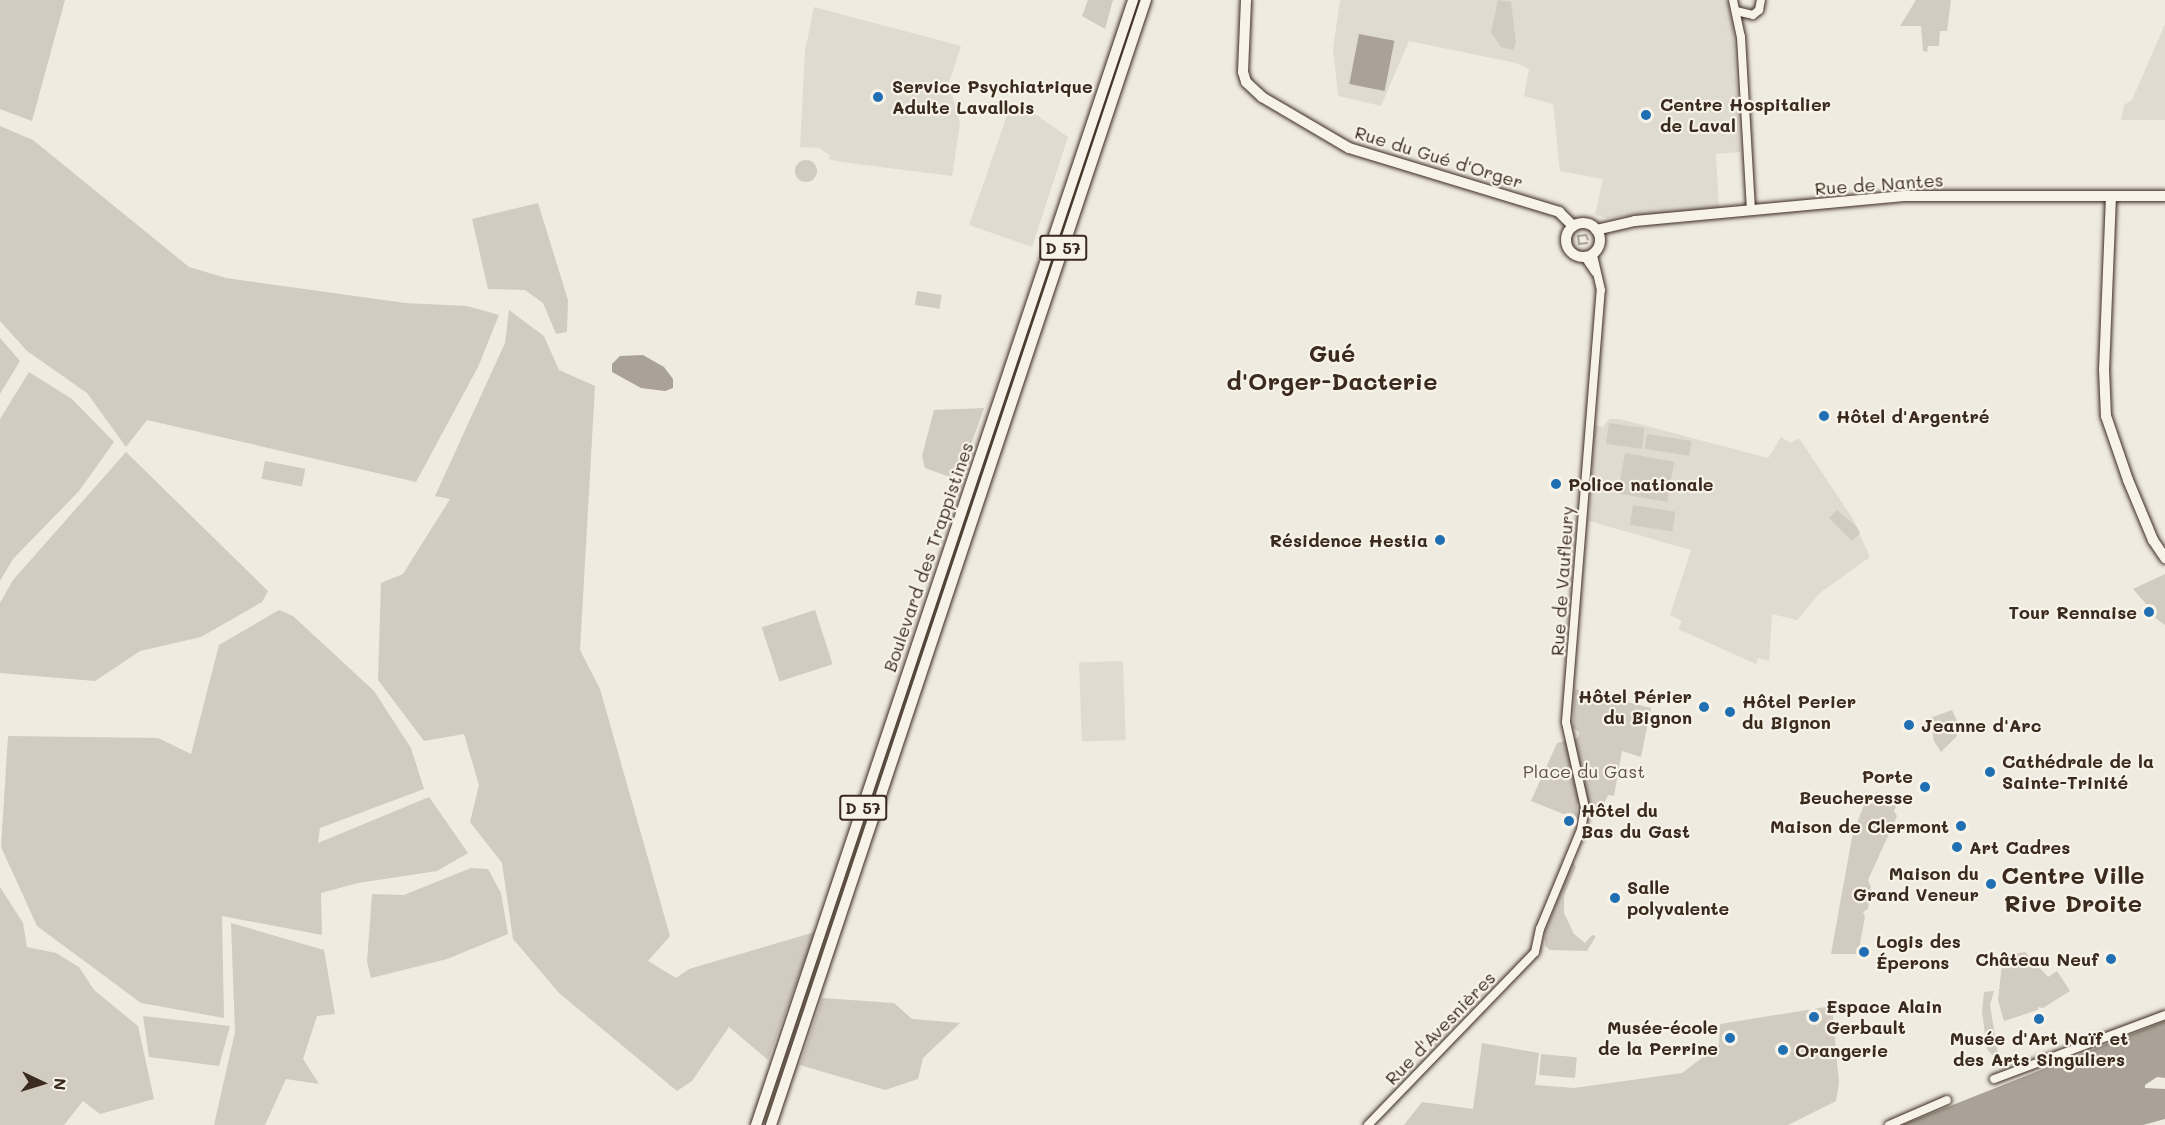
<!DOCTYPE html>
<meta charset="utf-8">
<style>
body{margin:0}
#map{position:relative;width:2165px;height:1125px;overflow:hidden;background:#efebe0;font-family:Mali,sans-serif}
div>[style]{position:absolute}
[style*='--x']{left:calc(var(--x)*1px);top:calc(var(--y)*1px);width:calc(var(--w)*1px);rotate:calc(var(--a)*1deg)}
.built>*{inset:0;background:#e0dbd0;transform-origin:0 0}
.green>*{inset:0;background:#d1cbc0;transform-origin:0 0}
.round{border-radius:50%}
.water>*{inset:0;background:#aaa296;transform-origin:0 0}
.stream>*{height:2px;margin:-1px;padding:0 1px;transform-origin:1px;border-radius:1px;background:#aaa296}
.roads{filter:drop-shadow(0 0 2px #3b2a1e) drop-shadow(0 0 2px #3b2a1e)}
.minor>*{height:8px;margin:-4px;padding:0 4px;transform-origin:4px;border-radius:4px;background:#f7f3e8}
.major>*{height:10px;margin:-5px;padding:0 5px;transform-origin:5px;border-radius:5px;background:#f7f3e8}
.major>.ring{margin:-5px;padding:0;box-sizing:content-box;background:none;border:10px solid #f7f3e8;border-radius:50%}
.dots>*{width:16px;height:16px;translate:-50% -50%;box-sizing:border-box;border:3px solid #f7f3e8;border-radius:50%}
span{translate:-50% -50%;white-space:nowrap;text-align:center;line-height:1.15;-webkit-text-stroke:4.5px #f7f3e8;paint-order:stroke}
.shield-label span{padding:2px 4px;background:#f7f3e8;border:2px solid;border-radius:4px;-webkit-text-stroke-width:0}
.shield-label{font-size:16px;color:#3b2a1e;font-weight:700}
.poi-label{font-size:18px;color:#3b2a1e;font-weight:700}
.left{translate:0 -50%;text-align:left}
.right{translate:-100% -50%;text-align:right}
.street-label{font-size:18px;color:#3b2a1e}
.park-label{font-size:18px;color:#605246}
.district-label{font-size:24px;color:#3b2a1e;font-weight:700}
.north{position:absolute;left:12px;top:1053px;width:60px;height:60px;-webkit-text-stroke:4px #f7f3e8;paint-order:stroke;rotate:94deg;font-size:16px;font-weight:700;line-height:24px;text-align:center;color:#3b2a1e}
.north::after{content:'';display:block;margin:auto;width:21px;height:27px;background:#3b2a1e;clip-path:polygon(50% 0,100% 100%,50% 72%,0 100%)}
</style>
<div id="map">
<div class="built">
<div style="clip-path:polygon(1340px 0,1727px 0,1733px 24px,1740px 152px,1716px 154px,1719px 208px,1606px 218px,1595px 215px,1603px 179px,1560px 171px,1553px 104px,1524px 96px,1529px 69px,1516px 63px,1409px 41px,1381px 106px,1338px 96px,1333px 49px)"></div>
<div style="clip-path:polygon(814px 7px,961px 46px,949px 83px,960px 123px,952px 176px,841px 162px,828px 159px,831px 156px,819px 148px,800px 147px,805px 51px)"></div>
<div style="clip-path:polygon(2165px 24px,2165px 120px,2121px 120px,2124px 105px,2132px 100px)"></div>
<div style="clip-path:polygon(1009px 110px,1032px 112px,1068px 137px,1032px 247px,969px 225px)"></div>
<div style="clip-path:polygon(1609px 419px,1620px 419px,1768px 458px,1781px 437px,1791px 443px,1799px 438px,1853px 519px,1870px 557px,1820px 593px,1797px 620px,1772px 614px,1769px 661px,1758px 658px,1756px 664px,1678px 629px,1682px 621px,1670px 615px,1691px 550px,1589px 521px,1595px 425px,1603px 427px)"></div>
<div style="left:1123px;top:661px;width:79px;height:44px;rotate:88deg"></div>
</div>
<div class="green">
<div style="clip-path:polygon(0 0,65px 0,32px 121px,0 109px)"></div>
<div style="clip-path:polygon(1088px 0,1113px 0,1105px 29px,1082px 16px)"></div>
<div style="clip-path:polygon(1498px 0,1511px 2px,1516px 43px,1513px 50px,1501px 47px,1491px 32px)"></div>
<div style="clip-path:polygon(1916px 0,1951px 0,1947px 31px,1940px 31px,1939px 46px,1928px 46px,1927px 52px,1923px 51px,1921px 26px,1900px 26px)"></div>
<div style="clip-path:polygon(0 126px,33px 140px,189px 267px,226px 278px,405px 303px,467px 306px,499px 315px,478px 367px,416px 482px,147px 420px,126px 447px,87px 393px,27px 351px,0 321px)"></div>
<div class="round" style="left:795px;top:160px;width:22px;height:22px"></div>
<div style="clip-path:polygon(538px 203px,568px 300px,567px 332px,556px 334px,543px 303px,525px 290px,488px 289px,472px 219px)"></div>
<div style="left:917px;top:291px;width:25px;height:14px;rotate:9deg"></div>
<div style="clip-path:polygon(509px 310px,544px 336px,559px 370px,595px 386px,580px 650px,600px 689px,670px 936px,648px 961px,676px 978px,689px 969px,815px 932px,768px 1060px,729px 1027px,692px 1081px,677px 1091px,559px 993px,513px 939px,502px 863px,470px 822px,479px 785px,464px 734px,424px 741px,378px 680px,381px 583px,403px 574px,450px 499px,435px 496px,505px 343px)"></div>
<div style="clip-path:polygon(0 338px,20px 361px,0 394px)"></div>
<div style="clip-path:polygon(29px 372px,72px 399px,114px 442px,79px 491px,13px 559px,0 581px,0 419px)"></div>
<div style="clip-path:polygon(984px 408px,961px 472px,950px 477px,925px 468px,922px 456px,934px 410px)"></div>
<div style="left:1609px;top:423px;width:36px;height:21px;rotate:8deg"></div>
<div style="left:1647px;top:434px;width:45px;height:15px;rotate:9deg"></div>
<div style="clip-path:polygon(126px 452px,268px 591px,262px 602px,201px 637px,140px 651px,95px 681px,0 673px,0 603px,13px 580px)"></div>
<div style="left:1625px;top:453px;width:50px;height:41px;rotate:10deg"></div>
<div style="left:265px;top:461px;width:41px;height:18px;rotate:11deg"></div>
<div style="left:1633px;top:505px;width:43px;height:20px;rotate:9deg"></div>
<div style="clip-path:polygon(1837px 510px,1857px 527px,1860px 533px,1852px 541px,1829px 518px)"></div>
<div style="clip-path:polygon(2165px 574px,2165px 625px,2155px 618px,2155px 606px,2146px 604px,2133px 589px)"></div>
<div style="clip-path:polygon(279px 610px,293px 616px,374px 691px,411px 748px,424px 789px,320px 828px,318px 843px,429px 797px,468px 853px,437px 871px,358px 883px,321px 893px,322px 935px,222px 916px,224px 1018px,141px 1003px,37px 926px,1px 847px,8px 736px,158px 738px,191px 754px,219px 645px)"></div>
<div style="left:815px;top:610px;width:57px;height:56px;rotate:72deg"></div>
<div style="clip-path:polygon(1575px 689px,1651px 708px,1641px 757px,1622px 751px,1614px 796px,1608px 795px,1602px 808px,1577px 803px,1576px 819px,1531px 801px,1557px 743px,1578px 738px,1579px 732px,1573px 728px)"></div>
<div style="clip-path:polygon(1952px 710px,1958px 723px,1957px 736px,1941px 752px,1934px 741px,1930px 718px)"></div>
<div style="clip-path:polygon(1876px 792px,1897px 804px,1894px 811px,1897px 816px,1868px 880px,1871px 887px,1868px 909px,1863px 912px,1865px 917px,1858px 954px,1831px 954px,1852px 837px,1865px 802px,1872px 804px)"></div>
<div style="clip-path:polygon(1573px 862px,1576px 867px,1564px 896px,1564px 913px,1574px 934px,1585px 943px,1592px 935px,1596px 936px,1587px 951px,1550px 950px,1545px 946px,1545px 932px)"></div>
<div style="clip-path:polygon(471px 868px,488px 869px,501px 893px,508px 934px,447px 959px,371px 978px,367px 962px,372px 894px,404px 895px)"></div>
<div style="clip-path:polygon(0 887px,23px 923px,27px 947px,56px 953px,79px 967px,94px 990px,138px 1026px,154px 1099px,100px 1114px,83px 1101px,64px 1125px,0 1125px)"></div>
<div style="clip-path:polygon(231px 923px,324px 950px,335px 1014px,317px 1016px,303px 1059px,319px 1084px,286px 1079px,265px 1125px,214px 1125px,235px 1032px)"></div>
<div style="clip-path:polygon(2025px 952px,2048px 977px,2057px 971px,2070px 991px,2043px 1008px,2038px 1007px,2038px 1010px,2004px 1021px,1998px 1000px,2003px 956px)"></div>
<div style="clip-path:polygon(1994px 991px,1990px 1005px,1998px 1054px,1994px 1057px,1987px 1049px,1982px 1012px,1984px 992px)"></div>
<div style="clip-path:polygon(822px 998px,894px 1003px,912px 1019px,960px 1023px,923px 1058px,918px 1079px,885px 1090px,800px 1065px)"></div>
<div style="clip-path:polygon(1832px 1006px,1839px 1083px,1836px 1101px,1788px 1125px,1404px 1125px,1422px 1102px,1473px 1109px,1482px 1043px,1539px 1053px,1535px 1085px,1574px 1088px,1682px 1073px,1719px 1045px,1720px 1024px)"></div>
<div style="clip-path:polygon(143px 1016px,230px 1026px,219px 1066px,149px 1057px)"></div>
<div style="left:1541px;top:1054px;width:36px;height:21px;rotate:5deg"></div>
</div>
<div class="water">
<div style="left:1359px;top:34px;width:36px;height:51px;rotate:11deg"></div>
<div style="clip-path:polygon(643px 355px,664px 367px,673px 379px,673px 388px,665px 391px,641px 388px,612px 372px,612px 364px,620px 356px)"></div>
<div style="clip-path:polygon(2165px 1021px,2165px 1078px,2157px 1077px,2145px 1085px,2145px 1088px,2165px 1089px,2165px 1119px,2143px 1125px,1902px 1125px)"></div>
</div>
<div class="stream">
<div style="--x:1587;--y:243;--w:8;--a:173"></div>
<div style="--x:1579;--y:244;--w:8;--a:-97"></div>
<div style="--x:1578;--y:236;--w:8;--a:-7"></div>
<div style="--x:1586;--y:235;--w:5;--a:68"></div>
</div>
<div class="roads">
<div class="minor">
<div style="--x:1733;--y:0;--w:38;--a:78"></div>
<div style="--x:1741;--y:37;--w:173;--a:86.7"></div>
<div style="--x:1736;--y:11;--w:17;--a:13"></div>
<div style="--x:1753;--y:15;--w:8;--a:-40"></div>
<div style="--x:1759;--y:10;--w:10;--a:-79"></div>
<div style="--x:1585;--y:257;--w:18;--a:56"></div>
<div style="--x:1994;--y:1079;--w:183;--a:-20.5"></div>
<div style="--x:1368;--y:1125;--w:240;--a:-46"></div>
<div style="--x:1535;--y:952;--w:24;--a:-78"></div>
<div style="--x:1540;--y:929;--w:107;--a:-67.5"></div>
<div style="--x:1581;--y:830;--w:22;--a:-80"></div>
<div style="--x:1585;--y:808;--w:88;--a:-102.5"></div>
<div style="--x:1566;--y:722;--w:433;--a:-85.4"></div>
<div style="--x:1601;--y:290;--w:37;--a:-103"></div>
<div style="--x:1889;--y:1125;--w:63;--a:-23.3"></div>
</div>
<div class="major">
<div style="--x:1246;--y:0;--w:72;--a:92.4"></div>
<div style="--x:1243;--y:72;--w:10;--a:73"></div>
<div style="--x:1246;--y:82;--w:22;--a:43"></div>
<div style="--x:1262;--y:97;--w:101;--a:30.4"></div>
<div style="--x:1349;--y:148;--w:220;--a:16.9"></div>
<div style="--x:1559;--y:212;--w:20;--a:45"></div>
<div style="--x:2111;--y:196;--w:173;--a:92.3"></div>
<div style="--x:2104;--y:369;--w:47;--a:87.6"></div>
<div style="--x:2106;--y:416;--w:68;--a:71"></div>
<div style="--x:2128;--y:480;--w:65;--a:67.4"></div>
<div style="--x:2153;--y:540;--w:22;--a:56"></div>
<div class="ring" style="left:1566px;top:223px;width:24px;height:24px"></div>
<div style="--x:1596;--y:230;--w:40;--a:-13"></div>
<div style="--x:1635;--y:221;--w:270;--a:-5.3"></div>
<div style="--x:1904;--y:196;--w:261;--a:0"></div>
<div style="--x:756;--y:1125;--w:1186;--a:-71.47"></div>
<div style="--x:771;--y:1125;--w:1186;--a:-71.57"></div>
</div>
</div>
<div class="dots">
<div style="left:878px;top:97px;background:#1f6fb2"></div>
<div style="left:1646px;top:115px;background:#1f6fb2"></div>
<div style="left:1824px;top:416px;background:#1f6fb2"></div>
<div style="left:1556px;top:484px;background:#1f6fb2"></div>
<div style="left:1440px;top:540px;background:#1f6fb2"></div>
<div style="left:2149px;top:612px;background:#1f6fb2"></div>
<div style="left:1704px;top:707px;background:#1f6fb2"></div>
<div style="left:1730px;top:712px;background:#1f6fb2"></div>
<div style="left:1909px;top:725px;background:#1f6fb2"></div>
<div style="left:1990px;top:772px;background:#1f6fb2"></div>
<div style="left:1925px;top:787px;background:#1f6fb2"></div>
<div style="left:1569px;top:821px;background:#1f6fb2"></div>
<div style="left:1961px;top:826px;background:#1f6fb2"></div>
<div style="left:1957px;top:847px;background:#1f6fb2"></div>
<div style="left:1991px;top:884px;background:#1f6fb2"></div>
<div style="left:1615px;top:898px;background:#1f6fb2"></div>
<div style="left:1864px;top:952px;background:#1f6fb2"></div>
<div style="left:2111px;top:959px;background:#1f6fb2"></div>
<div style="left:1814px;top:1017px;background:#1f6fb2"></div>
<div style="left:2039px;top:1019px;background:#1f6fb2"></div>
<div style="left:1730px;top:1038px;background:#1f6fb2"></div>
<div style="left:1783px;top:1050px;background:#1f6fb2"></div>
</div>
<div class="shield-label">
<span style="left:1063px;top:248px">D 57</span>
<span style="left:863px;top:808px">D 57</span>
</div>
<div class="poi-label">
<span class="left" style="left:892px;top:97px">Service Psychiatrique<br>Adulte Lavallois</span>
<span class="left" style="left:1660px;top:115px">Centre Hospitalier<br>de Laval</span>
<span class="left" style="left:1836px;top:416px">Hôtel d'Argentré</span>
<span class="left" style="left:1568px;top:484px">Police nationale</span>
<span class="right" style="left:1428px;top:540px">Résidence Hestia</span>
<span class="right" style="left:2137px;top:612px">Tour Rennaise</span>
<span class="right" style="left:1692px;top:707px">Hôtel Périer<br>du Bignon</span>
<span class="left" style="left:1742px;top:712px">Hôtel Perier<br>du Bignon</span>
<span class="left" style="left:1921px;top:725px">Jeanne d'Arc</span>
<span class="left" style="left:2002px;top:772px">Cathédrale de la<br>Sainte-Trinité</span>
<span class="right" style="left:1913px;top:787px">Porte<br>Beucheresse</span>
<span class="left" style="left:1581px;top:821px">Hôtel du<br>Bas du Gast</span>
<span class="right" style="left:1949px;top:826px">Maison de Clermont</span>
<span class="left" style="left:1969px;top:847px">Art Cadres</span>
<span class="right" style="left:1979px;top:884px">Maison du<br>Grand Veneur</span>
<span class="left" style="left:1627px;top:898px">Salle<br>polyvalente</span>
<span class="left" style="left:1876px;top:952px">Logis des<br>Éperons</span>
<span class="right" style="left:2099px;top:959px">Château Neuf</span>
<span class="left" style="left:1826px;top:1017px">Espace Alain<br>Gerbault</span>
<span class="right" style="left:1718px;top:1038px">Musée-école<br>de la Perrine</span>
<span style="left:2039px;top:1049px">Musée d'Art Naïf et<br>des Arts Singuliers</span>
<span class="left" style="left:1795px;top:1050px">Orangerie</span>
</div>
<div class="street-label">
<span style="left:1439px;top:157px;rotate:17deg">Rue du Gué d'Orger</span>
<span style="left:1879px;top:184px;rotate:-4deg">Rue de Nantes</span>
<span style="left:928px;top:557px;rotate:-71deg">Boulevard des Trappistines</span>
<span style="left:1562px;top:581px;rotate:-86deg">Rue de Vaufleury</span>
<span style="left:1440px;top:1028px;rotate:-46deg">Rue d'Avesnières</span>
</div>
<div class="park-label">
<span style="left:1584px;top:771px">Place du Gast</span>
</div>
<div class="district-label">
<span style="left:1332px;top:367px">Gué<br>d'Orger-Dacterie</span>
<span style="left:2073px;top:889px">Centre Ville<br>Rive Droite</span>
</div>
<div class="north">N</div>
</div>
